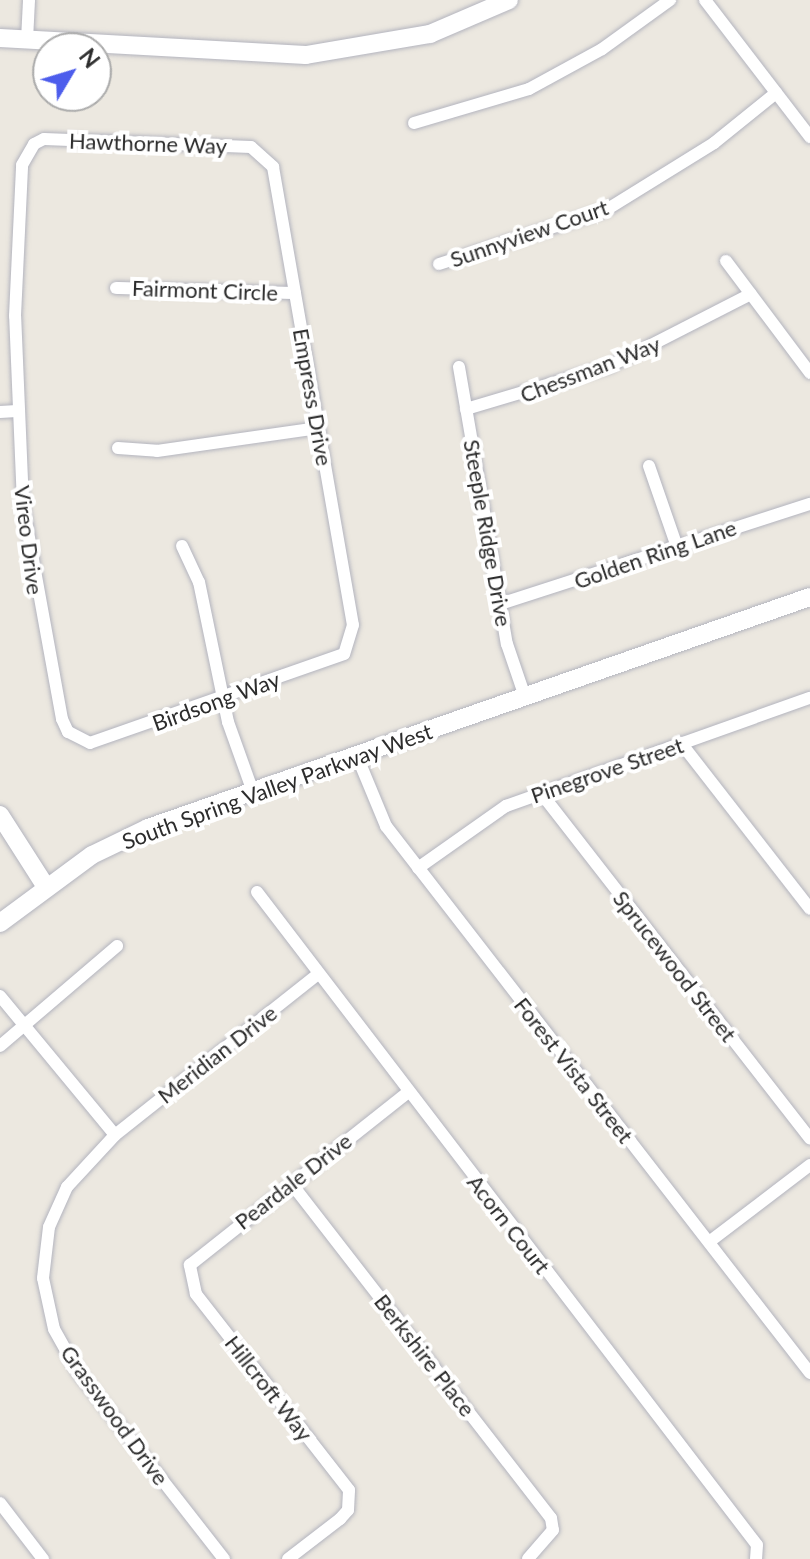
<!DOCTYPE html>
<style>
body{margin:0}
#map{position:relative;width:810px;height:1559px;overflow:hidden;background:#ece8e0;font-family:Lato,sans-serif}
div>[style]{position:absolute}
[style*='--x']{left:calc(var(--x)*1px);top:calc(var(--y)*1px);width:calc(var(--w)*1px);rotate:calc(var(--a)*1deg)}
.roads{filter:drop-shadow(0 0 2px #b3b4be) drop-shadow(0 0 2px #b3b4be)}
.street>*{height:12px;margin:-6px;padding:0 6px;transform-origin:6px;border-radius:6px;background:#fff}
.secondary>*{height:18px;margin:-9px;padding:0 9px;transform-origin:9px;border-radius:9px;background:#fff}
span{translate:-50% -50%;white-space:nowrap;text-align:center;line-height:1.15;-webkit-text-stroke:8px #fff;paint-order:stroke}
.street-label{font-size:22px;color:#2c2c2c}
.north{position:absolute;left:32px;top:32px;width:80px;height:80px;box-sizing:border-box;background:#fff;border:2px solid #ababab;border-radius:50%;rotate:52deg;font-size:22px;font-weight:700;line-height:32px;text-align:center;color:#2c2c2c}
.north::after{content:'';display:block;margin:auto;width:28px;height:36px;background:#4d5dec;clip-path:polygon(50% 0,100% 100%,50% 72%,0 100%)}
</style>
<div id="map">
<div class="roads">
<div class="street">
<div style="--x:705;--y:0;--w:173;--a:52.5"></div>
<div style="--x:27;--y:40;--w:40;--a:-87.1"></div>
<div style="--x:414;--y:123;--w:120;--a:-16.5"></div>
<div style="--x:529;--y:89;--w:83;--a:-28.7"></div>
<div style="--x:602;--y:49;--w:84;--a:-35.8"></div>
<div style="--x:44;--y:139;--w:207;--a:2.2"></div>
<div style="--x:251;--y:147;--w:30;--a:42"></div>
<div style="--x:273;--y:167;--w:465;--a:80.1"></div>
<div style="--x:353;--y:625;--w:30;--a:107"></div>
<div style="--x:344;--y:654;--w:269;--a:160.7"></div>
<div style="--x:90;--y:743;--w:25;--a:-153"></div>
<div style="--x:68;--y:732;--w:14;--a:-115"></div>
<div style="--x:62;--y:719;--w:219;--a:-100.3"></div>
<div style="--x:23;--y:504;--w:188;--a:-92.4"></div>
<div style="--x:15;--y:316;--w:151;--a:-87.3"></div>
<div style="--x:22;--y:165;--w:24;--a:-60"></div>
<div style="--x:34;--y:144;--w:11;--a:-27"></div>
<div style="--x:726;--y:261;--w:140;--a:53.1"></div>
<div style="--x:439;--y:264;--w:176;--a:-17.9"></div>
<div style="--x:606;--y:210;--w:127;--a:-31.8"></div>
<div style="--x:714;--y:143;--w:80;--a:-38.9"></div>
<div style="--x:116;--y:288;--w:179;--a:1.6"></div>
<div style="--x:459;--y:367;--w:281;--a:80.2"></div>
<div style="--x:507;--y:644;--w:56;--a:71.2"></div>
<div style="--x:466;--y:409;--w:150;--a:-16.6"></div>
<div style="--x:610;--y:366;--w:158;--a:-27.1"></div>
<div style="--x:0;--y:412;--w:17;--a:-3"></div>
<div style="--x:118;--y:448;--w:39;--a:4"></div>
<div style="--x:157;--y:451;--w:163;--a:-8.1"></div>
<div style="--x:649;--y:466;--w:86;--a:70.9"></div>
<div style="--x:182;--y:546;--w:40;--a:65"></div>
<div style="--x:199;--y:582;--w:143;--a:78.3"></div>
<div style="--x:228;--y:722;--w:74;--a:70.3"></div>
<div style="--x:500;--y:604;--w:326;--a:-17.9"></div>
<div style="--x:681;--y:743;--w:210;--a:52.1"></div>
<div style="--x:357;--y:756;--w:76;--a:67.5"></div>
<div style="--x:386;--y:826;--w:692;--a:52.22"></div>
<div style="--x:541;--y:793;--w:438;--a:52.1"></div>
<div style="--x:418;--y:868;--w:108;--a:-35.2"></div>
<div style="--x:506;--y:806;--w:323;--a:-19.6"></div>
<div style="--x:257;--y:892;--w:822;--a:52.56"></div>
<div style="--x:757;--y:1545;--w:14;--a:94"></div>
<div style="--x:0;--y:996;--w:180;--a:50.4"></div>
<div style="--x:0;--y:1046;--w:154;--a:-40.5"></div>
<div style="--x:291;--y:1183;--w:424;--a:52.2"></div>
<div style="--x:551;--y:1518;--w:12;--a:81"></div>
<div style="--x:553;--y:1530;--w:38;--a:131"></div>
<div style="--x:709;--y:1242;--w:127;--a:-37.3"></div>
<div style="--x:0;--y:1503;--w:71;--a:52.5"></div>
<div style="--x:224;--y:1559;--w:237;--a:-128"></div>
<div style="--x:78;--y:1372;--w:49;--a:-119.2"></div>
<div style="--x:54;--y:1329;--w:52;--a:-102.2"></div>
<div style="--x:43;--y:1278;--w:51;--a:-83.3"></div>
<div style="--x:49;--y:1227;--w:44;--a:-65.8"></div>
<div style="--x:67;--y:1187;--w:71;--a:-47.3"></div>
<div style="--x:115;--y:1135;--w:259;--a:-38.4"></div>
<div style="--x:288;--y:1559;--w:66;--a:-37.6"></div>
<div style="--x:340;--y:1519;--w:12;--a:-48"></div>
<div style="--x:348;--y:1510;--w:20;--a:-87"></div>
<div style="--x:349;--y:1490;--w:249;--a:-128"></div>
<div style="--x:196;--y:1294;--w:30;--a:-102"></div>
<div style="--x:190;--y:1265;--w:277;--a:-38.4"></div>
</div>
<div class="secondary">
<div style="--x:0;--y:38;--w:306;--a:3.2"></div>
<div style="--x:306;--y:55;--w:126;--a:-9.6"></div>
<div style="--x:430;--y:34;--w:86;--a:-23.3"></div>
<div style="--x:0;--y:815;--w:85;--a:57.4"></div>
<div style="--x:0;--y:923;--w:114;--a:-36.5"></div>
<div style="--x:92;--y:855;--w:62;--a:-25.7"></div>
<div style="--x:148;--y:828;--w:701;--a:-19.24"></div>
</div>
</div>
<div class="street-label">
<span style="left:148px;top:143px;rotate:2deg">Hawthorne Way</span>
<span style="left:529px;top:233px;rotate:-19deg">Sunnyview Court</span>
<span style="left:205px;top:290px;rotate:2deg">Fairmont Circle</span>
<span style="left:590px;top:369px;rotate:-21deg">Chessman Way</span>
<span style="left:313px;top:397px;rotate:80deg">Empress Drive</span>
<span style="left:488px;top:533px;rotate:80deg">Steeple Ridge Drive</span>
<span style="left:29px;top:540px;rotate:83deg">Vireo Drive</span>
<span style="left:655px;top:554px;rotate:-19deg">Golden Ring Lane</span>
<span style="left:216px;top:701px;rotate:-20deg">Birdsong Way</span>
<span style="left:607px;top:770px;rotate:-19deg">Pinegrove Street</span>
<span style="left:277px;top:786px;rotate:-20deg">South Spring Valley Parkway West</span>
<span style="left:675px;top:966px;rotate:52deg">Sprucewood Street</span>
<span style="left:217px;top:1054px;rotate:-38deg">Meridian Drive</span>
<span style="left:574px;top:1070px;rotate:52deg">Forest Vista Street</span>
<span style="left:293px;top:1181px;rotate:-38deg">Peardale Drive</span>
<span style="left:509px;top:1224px;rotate:52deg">Acorn Court</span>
<span style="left:425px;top:1355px;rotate:52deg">Berkshire Place</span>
<span style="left:269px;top:1388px;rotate:52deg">Hillcroft Way</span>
<span style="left:115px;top:1415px;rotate:54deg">Grasswood Drive</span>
</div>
<div class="north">N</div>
</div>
